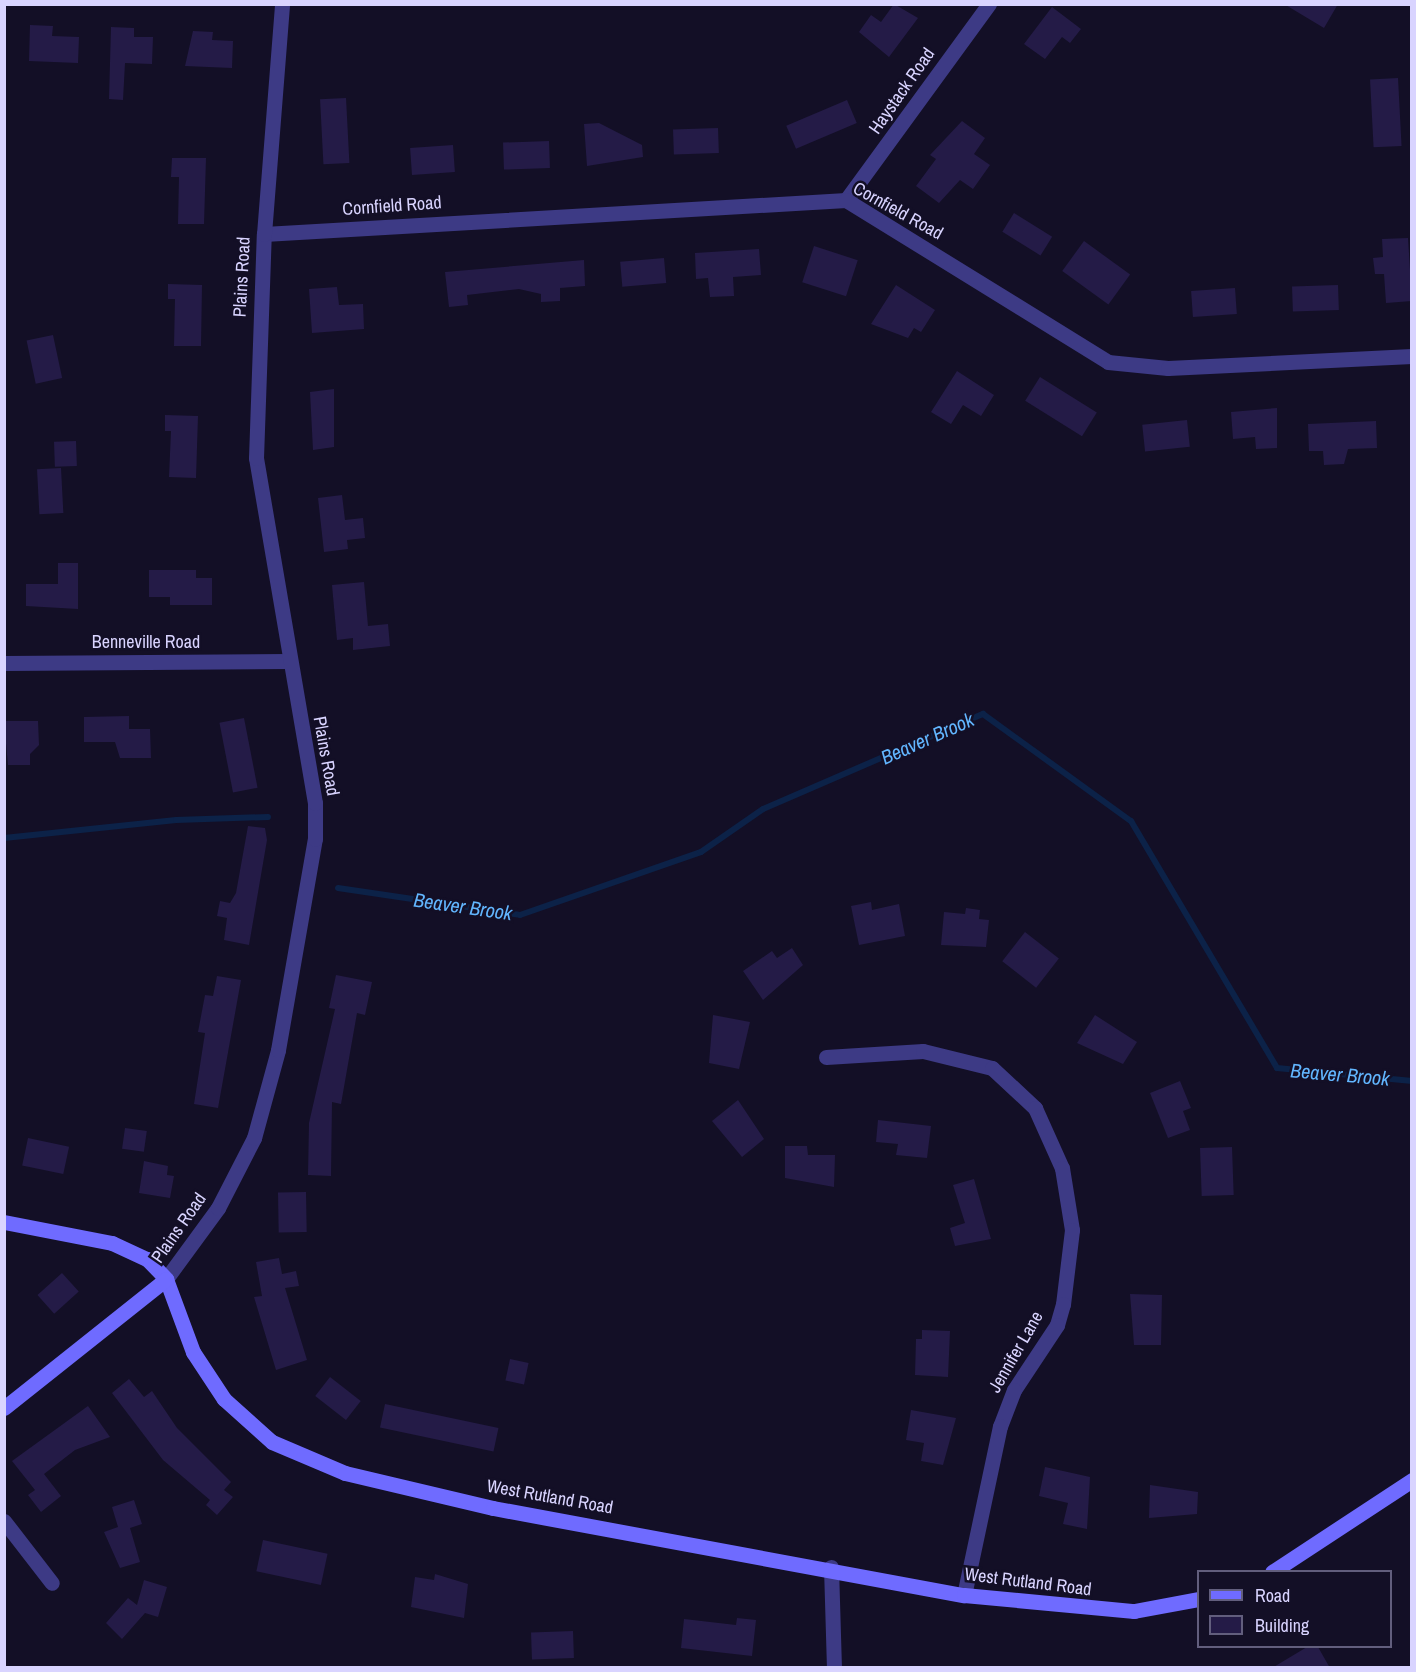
<!DOCTYPE html>
<style>
body{margin:0}
#map{position:relative;width:1416px;height:1672px;overflow:hidden;background:#130f26;font-family:"Archivo Narrow",sans-serif}
div>[style]{position:absolute}
[style*='--x']{left:calc(var(--x)*1px);top:calc(var(--y)*1px);width:calc(var(--w)*1px);rotate:calc(var(--a)*1deg)}
.stream>*{height:6px;margin:-3px;padding:0 3px;transform-origin:3px;border-radius:3px;background:#0c2248}
.building>*{inset:0;background:#241b47;transform-origin:0 0}
.street>*{height:15px;margin:-7.5px;padding:0 7.5px;transform-origin:7.5px;border-radius:7.5px;background:#3d3a85}
.secondary>*{height:15px;margin:-7.5px;padding:0 7.5px;transform-origin:7.5px;border-radius:7.5px;background:#6f6bff}
span{translate:-50% -50%;white-space:nowrap;text-align:center;line-height:1.15;-webkit-text-stroke:5px #130f26;paint-order:stroke}
.street-label{font-size:18px;color:#d9d4ff}
.water-label{font-size:20px;color:#62b6ff;font-style:italic}
.frame{position:absolute;inset:0;border:6px solid #d9d4ff;pointer-events:none}
.legend{position:absolute;left:1197px;top:1570px;width:195px;height:78px;box-sizing:border-box;background:#130f26;border:2px solid #625e7d;margin:0;padding:8px 10px;list-style:none;font-size:18px;color:#d9d4ff}
.legend li{display:flex;align-items:center;gap:12px;height:30px}
.legend b{width:30px;border:2px solid #625e7d}
</style>
<div id="map">
<div class="stream">
<div style="--x:4;--y:838;--w:173;--a:-6"></div>
<div style="--x:176;--y:820;--w:92;--a:-1.9"></div>
<div style="--x:338;--y:888;--w:184;--a:8.4"></div>
<div style="--x:520;--y:915;--w:192;--a:-19.2"></div>
<div style="--x:701;--y:852;--w:75;--a:-34.7"></div>
<div style="--x:763;--y:809;--w:240;--a:-23.4"></div>
<div style="--x:983;--y:714;--w:183;--a:35.9"></div>
<div style="--x:1131;--y:821;--w:287;--a:59.4"></div>
<div style="--x:1277;--y:1068;--w:136;--a:5.5"></div>
</div>
<div class="building">
<div style="clip-path:polygon(894px 4px,918px 18px,889px 57px,859px 32px,871px 15px,881px 22px)"></div>
<div style="clip-path:polygon(1284px 4px,1338px 4px,1324px 28px)"></div>
<div style="clip-path:polygon(1052px 7px,1081px 29px,1070px 43px,1062px 37px,1045px 59px,1024px 44px)"></div>
<div style="clip-path:polygon(30px 25px,53px 26px,52px 36px,79px 37px,78px 63px,29px 61px)"></div>
<div style="clip-path:polygon(111px 27px,134px 28px,134px 37px,153px 37px,152px 64px,125px 63px,123px 100px,109px 99px)"></div>
<div style="clip-path:polygon(193px 31px,213px 32px,212px 40px,233px 41px,232px 68px,185px 66px)"></div>
<div style="left:1398px;top:78px;width:68px;height:28px;rotate:87deg"></div>
<div style="left:346px;top:98px;width:65px;height:26px;rotate:87deg"></div>
<div style="left:847px;top:100px;width:25px;height:66px;rotate:67deg"></div>
<div style="clip-path:polygon(962px 121px,985px 138px,974px 154px,990px 165px,973px 189px,960px 180px,939px 203px,916px 186px,936px 159px,930px 155px)"></div>
<div style="clip-path:polygon(599px 123px,642px 145px,643px 157px,587px 166px,584px 124px)"></div>
<div style="left:718px;top:128px;width:25px;height:45px;rotate:88deg"></div>
<div style="left:549px;top:141px;width:27px;height:46px;rotate:88deg"></div>
<div style="left:453px;top:145px;width:27px;height:43px;rotate:86deg"></div>
<div style="clip-path:polygon(172px 158px,206px 158px,204px 224px,178px 224px,179px 177px,171px 177px)"></div>
<div style="left:1014px;top:213px;width:45px;height:22px;rotate:32deg"></div>
<div style="clip-path:polygon(1408px 238px,1412px 301px,1386px 303px,1384px 274px,1375px 274px,1373px 258px,1383px 257px,1382px 239px)"></div>
<div style="left:1084px;top:241px;width:57px;height:37px;rotate:36deg"></div>
<div style="left:814px;top:246px;width:46px;height:38px;rotate:18deg"></div>
<div style="clip-path:polygon(759px 249px,761px 275px,733px 277px,734px 296px,710px 297px,708px 278px,696px 279px,695px 253px)"></div>
<div style="left:664px;top:258px;width:25px;height:44px;rotate:85deg"></div>
<div style="clip-path:polygon(584px 260px,585px 286px,560px 288px,560px 301px,541px 302px,541px 294px,519px 289px,467px 295px,468px 305px,449px 307px,445px 272px)"></div>
<div style="clip-path:polygon(168px 284px,202px 285px,201px 346px,174px 346px,175px 299px,168px 299px)"></div>
<div style="clip-path:polygon(896px 285px,935px 310px,921px 332px,914px 328px,908px 338px,871px 324px)"></div>
<div style="left:1338px;top:285px;width:25px;height:46px;rotate:88deg"></div>
<div style="clip-path:polygon(337px 287px,339px 305px,363px 304px,364px 329px,312px 333px,309px 289px)"></div>
<div style="left:1235px;top:288px;width:26px;height:44px;rotate:86deg"></div>
<div style="left:53px;top:335px;width:44px;height:27px;rotate:78deg"></div>
<div style="clip-path:polygon(957px 371px,994px 395px,981px 416px,963px 405px,951px 424px,931px 412px)"></div>
<div style="left:1040px;top:377px;width:67px;height:28px;rotate:32deg"></div>
<div style="clip-path:polygon(334px 389px,334px 447px,313px 450px,310px 392px)"></div>
<div style="clip-path:polygon(1277px 408px,1277px 448px,1256px 449px,1255px 437px,1233px 439px,1231px 412px)"></div>
<div style="clip-path:polygon(165px 415px,198px 416px,196px 478px,169px 477px,171px 431px,165px 431px)"></div>
<div style="left:1187px;top:420px;width:27px;height:45px;rotate:84deg"></div>
<div style="clip-path:polygon(1376px 421px,1377px 448px,1348px 449px,1344px 464px,1324px 465px,1323px 451px,1309px 451px,1308px 424px)"></div>
<div style="left:76px;top:441px;width:25px;height:22px;rotate:88deg"></div>
<div style="left:61px;top:468px;width:45px;height:24px;rotate:87deg"></div>
<div style="clip-path:polygon(342px 495px,345px 520px,363px 518px,365px 538px,347px 540px,348px 549px,324px 552px,318px 498px)"></div>
<div style="clip-path:polygon(58px 563px,78px 563px,78px 609px,26px 606px,26px 584px,58px 584px)"></div>
<div style="clip-path:polygon(149px 570px,196px 570px,196px 578px,212px 578px,212px 605px,170px 605px,170px 597px,149px 597px)"></div>
<div style="clip-path:polygon(364px 582px,368px 626px,388px 624px,390px 646px,353px 650px,353px 638px,337px 640px,332px 585px)"></div>
<div style="clip-path:polygon(129px 716px,129px 729px,150px 729px,151px 758px,120px 758px,115px 742px,84px 742px,84px 717px)"></div>
<div style="left:244px;top:718px;width:71px;height:25px;rotate:79deg"></div>
<div style="clip-path:polygon(4px 721px,38px 721px,39px 745px,30px 754px,30px 765px,8px 765px)"></div>
<div style="clip-path:polygon(248px 826px,265px 828px,267px 840px,249px 945px,224px 940px,227px 918px,217px 916px,220px 901px,230px 903px,236px 893px)"></div>
<div style="clip-path:polygon(871px 902px,872px 910px,899px 904px,905px 936px,859px 945px,851px 906px)"></div>
<div style="clip-path:polygon(966px 908px,980px 910px,979px 919px,989px 920px,986px 947px,941px 945px,944px 912px,965px 914px)"></div>
<div style="left:1025px;top:932px;width:43px;height:37px;rotate:38deg"></div>
<div style="clip-path:polygon(792px 948px,803px 965px,763px 1000px,743px 971px,772px 951px,777px 958px)"></div>
<div style="clip-path:polygon(336px 975px,372px 982px,365px 1015px,357px 1013px,341px 1104px,332px 1102px,331px 1176px,308px 1175px,309px 1123px,335px 1009px,329px 1008px)"></div>
<div style="clip-path:polygon(217px 976px,241px 980px,218px 1108px,194px 1104px,205px 1033px,198px 1032px,205px 995px,213px 996px)"></div>
<div style="clip-path:polygon(713px 1015px,750px 1022px,739px 1069px,709px 1063px)"></div>
<div style="clip-path:polygon(1095px 1015px,1137px 1042px,1123px 1064px,1077px 1043px)"></div>
<div style="clip-path:polygon(1180px 1081px,1191px 1108px,1183px 1111px,1190px 1130px,1168px 1138px,1150px 1093px)"></div>
<div style="clip-path:polygon(738px 1100px,764px 1139px,742px 1157px,712px 1121px)"></div>
<div style="clip-path:polygon(878px 1120px,931px 1126px,927px 1158px,896px 1155px,898px 1144px,876px 1142px)"></div>
<div style="left:125px;top:1128px;width:22px;height:21px;rotate:8deg"></div>
<div style="left:28px;top:1138px;width:42px;height:28px;rotate:12deg"></div>
<div style="clip-path:polygon(785px 1146px,807px 1146px,808px 1155px,835px 1155px,834px 1187px,785px 1178px)"></div>
<div style="left:1232px;top:1147px;width:48px;height:32px;rotate:88deg"></div>
<div style="clip-path:polygon(144px 1161px,168px 1166px,167px 1175px,174px 1176px,170px 1198px,139px 1193px)"></div>
<div style="clip-path:polygon(974px 1179px,991px 1239px,955px 1246px,950px 1228px,965px 1223px,953px 1185px)"></div>
<div style="left:306px;top:1192px;width:40px;height:28px;rotate:89deg"></div>
<div style="clip-path:polygon(279px 1258px,282px 1274px,296px 1271px,299px 1286px,285px 1288px,307px 1360px,276px 1370px,254px 1297px,262px 1296px,256px 1262px)"></div>
<div style="left:62px;top:1273px;width:25px;height:33px;rotate:48deg"></div>
<div style="clip-path:polygon(1130px 1294px,1162px 1295px,1161px 1345px,1134px 1345px)"></div>
<div style="clip-path:polygon(922px 1330px,950px 1331px,948px 1377px,915px 1375px,916px 1339px,922px 1339px)"></div>
<div style="left:510px;top:1359px;width:19px;height:22px;rotate:12deg"></div>
<div style="left:330px;top:1377px;width:39px;height:24px;rotate:38deg"></div>
<div style="clip-path:polygon(129px 1379px,144px 1397px,152px 1391px,177px 1428px,231px 1482px,224px 1490px,233px 1497px,217px 1515px,206px 1505px,210px 1500px,163px 1460px,112px 1393px)"></div>
<div style="left:385px;top:1404px;width:116px;height:24px;rotate:12deg"></div>
<div style="clip-path:polygon(88px 1406px,110px 1437px,75px 1450px,44px 1474px,61px 1496px,41px 1512px,28px 1495px,35px 1490px,12px 1461px)"></div>
<div style="clip-path:polygon(911px 1410px,956px 1418px,943px 1465px,921px 1461px,924px 1443px,906px 1440px)"></div>
<div style="clip-path:polygon(1045px 1467px,1090px 1477px,1087px 1529px,1063px 1524px,1068px 1503px,1039px 1496px)"></div>
<div style="clip-path:polygon(1150px 1485px,1198px 1492px,1197px 1514px,1149px 1518px)"></div>
<div style="clip-path:polygon(134px 1500px,142px 1524px,130px 1528px,140px 1562px,120px 1568px,104px 1532px,118px 1527px,112px 1507px)"></div>
<div style="left:263px;top:1540px;width:66px;height:32px;rotate:12deg"></div>
<div style="clip-path:polygon(435px 1574px,468px 1584px,464px 1618px,411px 1607px,415px 1577px,434px 1580px)"></div>
<div style="clip-path:polygon(144px 1580px,167px 1587px,158px 1617px,145px 1613px,122px 1639px,106px 1623px,128px 1598px,137px 1605px)"></div>
<div style="clip-path:polygon(737px 1618px,756px 1620px,752px 1656px,681px 1648px,684px 1619px,736px 1625px)"></div>
<div style="left:573px;top:1631px;width:27px;height:42px;rotate:88deg"></div>
<div style="clip-path:polygon(1307px 1647px,1318px 1647px,1330px 1668px,1272px 1668px)"></div>
</div>
<div class="street">
<div style="--x:846;--y:200;--w:243;--a:-53.9"></div>
<div style="--x:264;--y:234;--w:583;--a:-3.34"></div>
<div style="--x:846;--y:200;--w:308;--a:31.7"></div>
<div style="--x:1108;--y:362;--w:60;--a:5.7"></div>
<div style="--x:1168;--y:368;--w:244;--a:-2.8"></div>
<div style="--x:4;--y:663;--w:284;--a:-0.4"></div>
<div style="--x:826;--y:1057;--w:97;--a:-3.5"></div>
<div style="--x:923;--y:1051;--w:71;--a:13.8"></div>
<div style="--x:992;--y:1068;--w:59;--a:42.9"></div>
<div style="--x:1035;--y:1108;--w:66;--a:65.8"></div>
<div style="--x:1062;--y:1168;--w:63;--a:80.8"></div>
<div style="--x:1072;--y:1230;--w:75;--a:96.9"></div>
<div style="--x:1063;--y:1304;--w:22;--a:106"></div>
<div style="--x:1057;--y:1325;--w:78;--a:123.5"></div>
<div style="--x:1014;--y:1390;--w:39;--a:111"></div>
<div style="--x:1000;--y:1426;--w:173;--a:102"></div>
<div style="--x:166;--y:1279;--w:88;--a:-53.8"></div>
<div style="--x:218;--y:1208;--w:79;--a:-62.8"></div>
<div style="--x:254;--y:1138;--w:91;--a:-74.7"></div>
<div style="--x:278;--y:1050;--w:214;--a:-80.1"></div>
<div style="--x:315;--y:839;--w:36;--a:-90"></div>
<div style="--x:315;--y:803;--w:350;--a:-99.7"></div>
<div style="--x:256;--y:458;--w:224;--a:-88"></div>
<div style="--x:264;--y:234;--w:231;--a:-85.5"></div>
<div style="--x:4;--y:1521;--w:78;--a:52.3"></div>
<div style="--x:831;--y:1567;--w:101;--a:88.3"></div>
</div>
<div class="secondary">
<div style="--x:4;--y:1222;--w:110;--a:11"></div>
<div style="--x:112;--y:1243;--w:38;--a:25"></div>
<div style="--x:147;--y:1259;--w:28;--a:46"></div>
<div style="--x:166;--y:1279;--w:78;--a:69.7"></div>
<div style="--x:193;--y:1352;--w:56;--a:56.6"></div>
<div style="--x:224;--y:1399;--w:64;--a:41.9"></div>
<div style="--x:272;--y:1442;--w:79;--a:23"></div>
<div style="--x:345;--y:1473;--w:152;--a:13.3"></div>
<div style="--x:493;--y:1508;--w:479;--a:10.5"></div>
<div style="--x:964;--y:1595;--w:171;--a:5.4"></div>
<div style="--x:1134;--y:1611;--w:65;--a:-10.6"></div>
<div style="--x:4;--y:1408;--w:207;--a:-38.5"></div>
<div style="--x:1272;--y:1572;--w:168;--a:-33.3"></div>
</div>
<div class="street-label">
<span style="left:902px;top:91px;rotate:-55deg">Haystack Road</span>
<span style="left:392px;top:206px;rotate:-4deg">Cornfield Road</span>
<span style="left:898px;top:211px;rotate:29deg">Cornfield Road</span>
<span style="left:242px;top:277px;rotate:-87deg">Plains Road</span>
<span style="left:146px;top:642px">Benneville Road</span>
<span style="left:326px;top:756px;rotate:80deg">Plains Road</span>
<span style="left:179px;top:1228px;rotate:-55deg">Plains Road</span>
<span style="left:1016px;top:1352px;rotate:-60deg">Jennifer Lane</span>
<span style="left:550px;top:1497px;rotate:10deg">West Rutland Road</span>
<span style="left:1028px;top:1582px;rotate:7deg">West Rutland Road</span>
</div>
<div class="water-label">
<span style="left:927px;top:738px;rotate:-24deg">Beaver Brook</span>
<span style="left:463px;top:906px;rotate:8deg">Beaver Brook</span>
<span style="left:1340px;top:1074px;rotate:5deg">Beaver Brook</span>
</div>
<div class="frame"></div>
<ul class="legend">
<li><b style="height:8px;background:#6f6bff"></b>Road</li>
<li><b style="height:16px;background:#241b47"></b>Building</li>
</ul>
</div>
